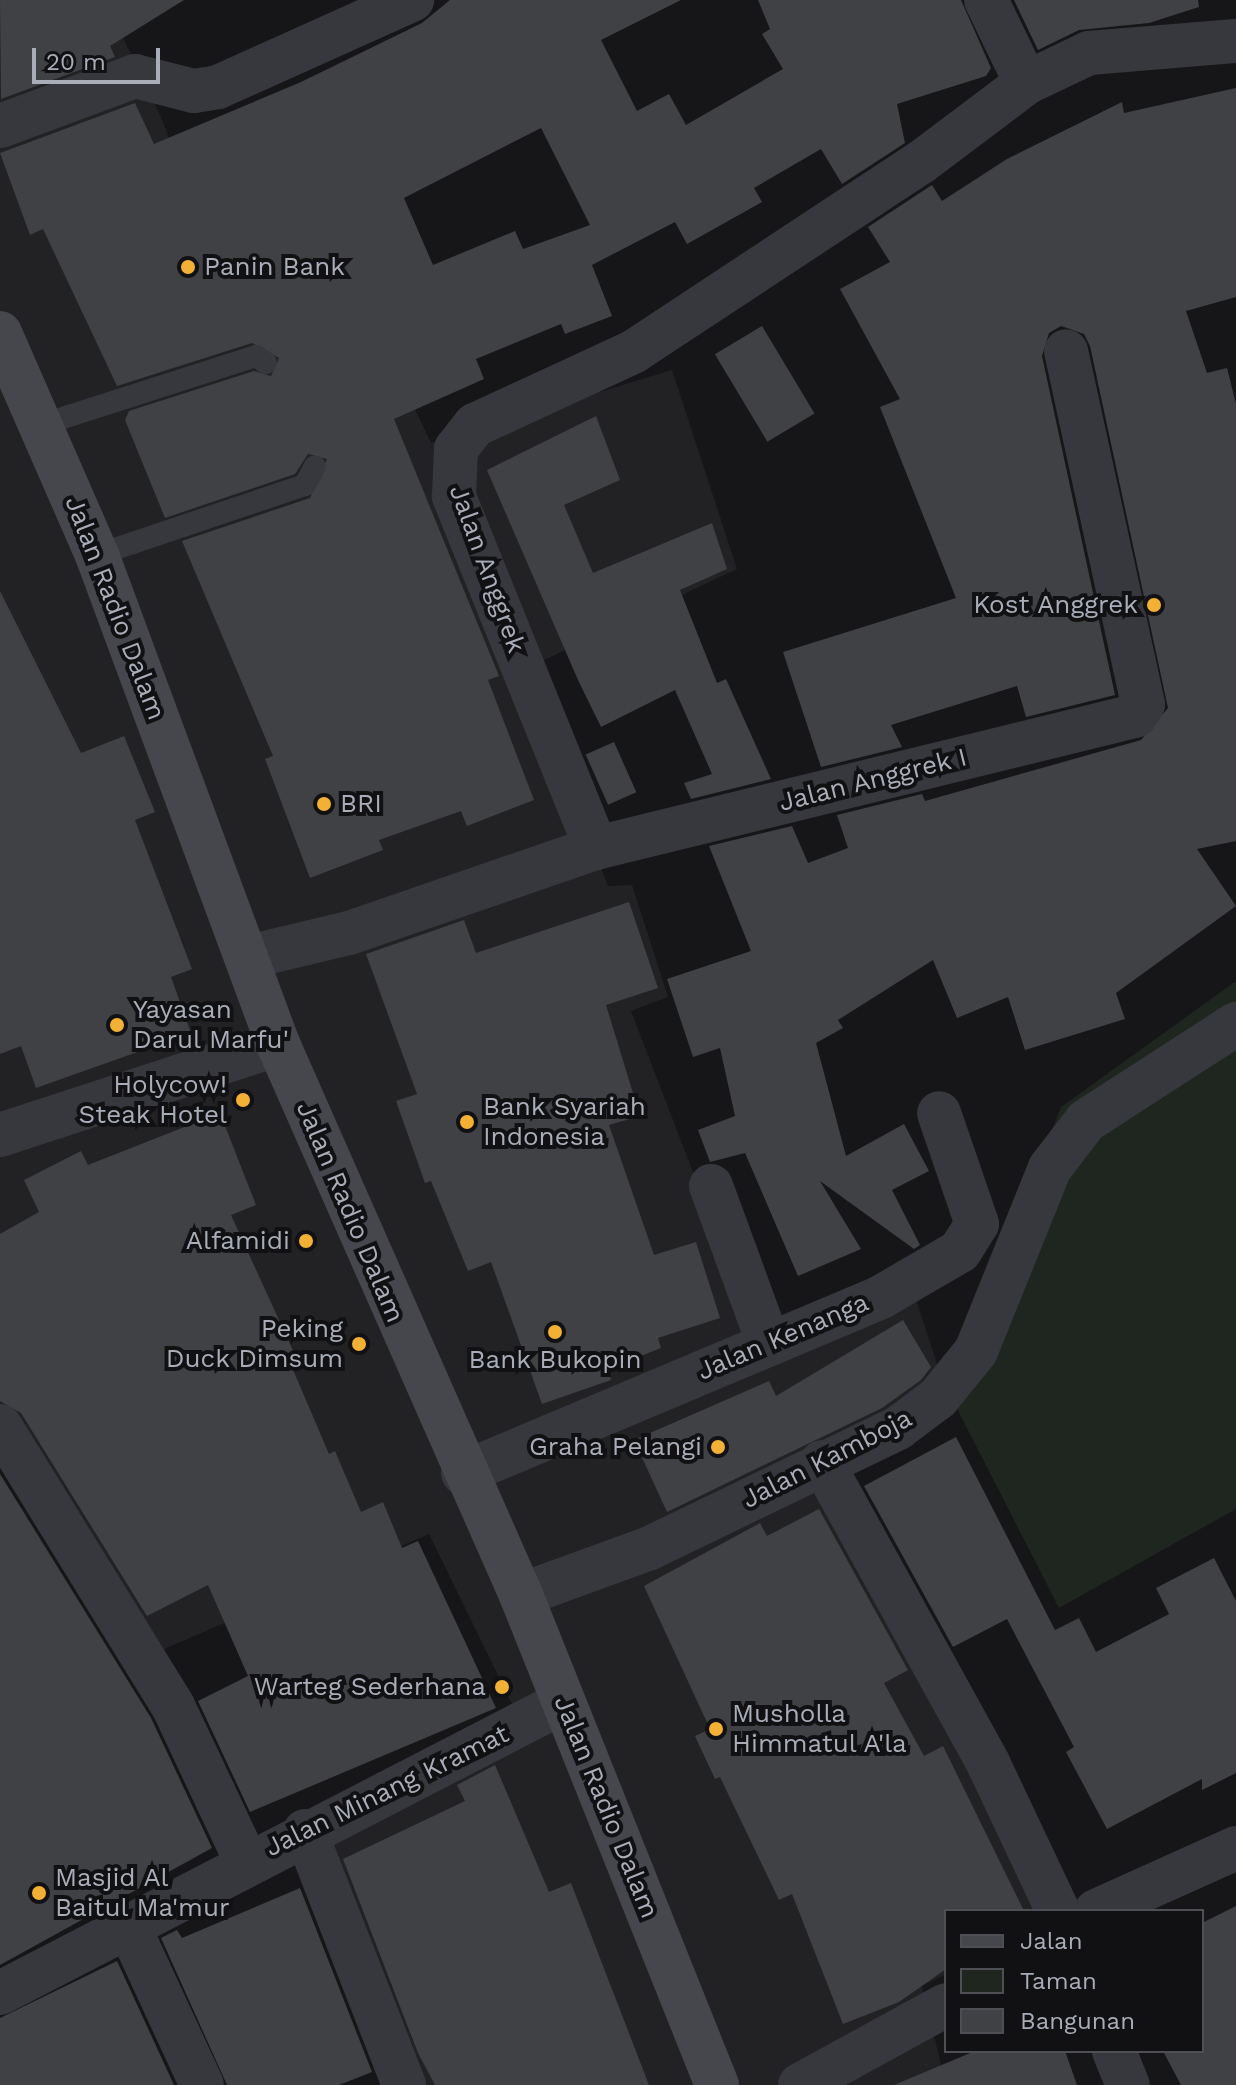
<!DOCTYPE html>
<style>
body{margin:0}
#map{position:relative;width:1236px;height:2085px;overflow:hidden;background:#161618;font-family:"Work Sans",sans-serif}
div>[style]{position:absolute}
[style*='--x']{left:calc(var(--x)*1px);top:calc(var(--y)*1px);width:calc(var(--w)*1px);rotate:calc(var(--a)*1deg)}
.built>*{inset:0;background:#222225}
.green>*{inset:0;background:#1e261f}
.building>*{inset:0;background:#404145;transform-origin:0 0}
.service>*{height:22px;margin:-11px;padding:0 11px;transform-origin:11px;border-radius:11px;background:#37383d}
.minor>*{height:44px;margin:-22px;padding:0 22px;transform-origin:22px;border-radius:22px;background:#37383d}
.secondary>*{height:44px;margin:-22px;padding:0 22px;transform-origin:22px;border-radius:22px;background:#45474d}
.dots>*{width:22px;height:22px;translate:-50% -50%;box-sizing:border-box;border:4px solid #111113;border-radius:50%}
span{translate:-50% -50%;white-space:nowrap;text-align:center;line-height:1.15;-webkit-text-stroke:8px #111113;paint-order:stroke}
.poi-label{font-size:26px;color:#a8adb8}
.left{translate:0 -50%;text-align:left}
.right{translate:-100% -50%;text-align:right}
.street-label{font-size:26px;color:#a8adb8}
.legend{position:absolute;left:944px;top:1909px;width:260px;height:144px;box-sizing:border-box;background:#111113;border:2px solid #4d4f55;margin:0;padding:10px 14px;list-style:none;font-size:24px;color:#a8adb8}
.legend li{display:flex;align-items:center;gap:16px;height:40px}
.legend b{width:40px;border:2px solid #4d4f55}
.scale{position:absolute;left:32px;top:48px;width:128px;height:36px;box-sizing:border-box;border:4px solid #a8adb8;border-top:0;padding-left:10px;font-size:24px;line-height:28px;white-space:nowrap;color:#a8adb8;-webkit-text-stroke:6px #111113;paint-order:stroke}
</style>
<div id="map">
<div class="built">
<div style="clip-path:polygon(0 0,105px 0,161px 117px,245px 340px,359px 290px,431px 443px,672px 370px,737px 569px,525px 669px,608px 886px,632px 885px,668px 997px,631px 1011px,753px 1328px,907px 1272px,940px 1373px,812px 1463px,1043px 1911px,946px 1911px,946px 1974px,922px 1986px,946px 2085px,393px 2085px,291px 1845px,528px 1737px,429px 1534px,132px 1663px,0 1422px)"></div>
</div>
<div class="green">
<div style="clip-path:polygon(1236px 981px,1236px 1509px,1059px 1608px,949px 1393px,1061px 1107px)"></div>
</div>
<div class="building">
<div style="clip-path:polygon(0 0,184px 0,110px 46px,115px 57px,1px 99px)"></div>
<div style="clip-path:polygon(evenodd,450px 0,681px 0,601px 40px,637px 111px,669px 94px,686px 125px,783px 69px,762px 34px,770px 29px,758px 0,961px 0,991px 68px,986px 76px,897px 104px,905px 143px,842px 184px,821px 149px,754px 188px,762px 202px,687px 244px,675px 222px,592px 265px,612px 316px,565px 334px,561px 324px,476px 359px,484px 379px,394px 419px,499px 676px,488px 680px,534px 800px,467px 826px,461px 811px,379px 840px,383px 850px,310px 878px,265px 759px,273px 756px,182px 541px,310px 498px,327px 459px,308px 454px,295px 474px,165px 518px,125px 420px,129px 411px,254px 371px,271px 376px,279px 358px,252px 343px,117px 386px,43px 229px,30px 235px,0 153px,135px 103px,154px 144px,301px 82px,422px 23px,450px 0,541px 128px,590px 225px,523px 249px,515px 231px,433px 265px,404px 198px,541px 128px)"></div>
<div style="clip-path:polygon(1014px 0,1198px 0,1199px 7px,1149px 23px,1079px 30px,1038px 50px)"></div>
<div style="clip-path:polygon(1236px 88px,1236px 297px,1186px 311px,1207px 373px,1227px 368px,1236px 404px,1236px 841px,1197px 849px,1236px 906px,1116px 993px,1125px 1019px,1025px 1050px,1008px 997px,957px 1018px,933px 960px,838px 1020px,843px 1028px,816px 1043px,846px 1156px,904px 1124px,929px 1171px,892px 1190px,920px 1245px,914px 1249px,820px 1181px,861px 1249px,798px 1276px,745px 1153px,710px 1162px,698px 1130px,735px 1116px,720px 1048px,693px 1057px,667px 979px,751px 951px,709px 846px,792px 826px,808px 863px,848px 848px,837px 815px,922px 794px,925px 801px,1141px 740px,1168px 708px,1090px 346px,1084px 334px,1061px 326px,1049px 333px,1042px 356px,1115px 695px,1026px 717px,1017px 686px,891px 725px,902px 747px,821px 767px,783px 652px,956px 598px,880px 407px,900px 399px,840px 289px,890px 262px,868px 227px,932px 185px,942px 201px,1007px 159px,1122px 102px,1124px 113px)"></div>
<div style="left:762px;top:326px;width:102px;height:55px;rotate:59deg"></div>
<div style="clip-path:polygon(596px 416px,620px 480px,564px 505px,593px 573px,712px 523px,727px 569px,680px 590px,717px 683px,726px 679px,771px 779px,691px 799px,684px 783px,712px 774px,675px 690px,601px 727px,578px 680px,487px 470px)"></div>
<div style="clip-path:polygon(0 591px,81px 753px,124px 736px,155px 812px,135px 820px,192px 969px,171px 977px,191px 1033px,36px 1088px,21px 1046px,0 1054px)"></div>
<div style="left:614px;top:742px;width:55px;height:31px;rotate:66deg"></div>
<div style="clip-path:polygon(629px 902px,658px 988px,606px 1005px,640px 1116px,609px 1125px,654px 1255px,696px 1242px,720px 1318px,658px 1338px,661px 1348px,608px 1369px,611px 1380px,542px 1404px,491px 1262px,468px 1271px,431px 1181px,425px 1183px,396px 1101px,417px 1094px,366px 954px,464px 920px,476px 953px)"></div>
<div style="clip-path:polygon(220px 1113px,256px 1205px,231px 1215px,295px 1355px,288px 1358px,329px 1454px,335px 1451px,361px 1512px,383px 1502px,402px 1548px,418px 1541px,496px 1708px,250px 1812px,198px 1701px,248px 1676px,208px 1585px,147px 1616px,21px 1413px,0 1401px,0 1234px,39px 1212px,24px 1180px,81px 1151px,88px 1165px)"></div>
<div style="clip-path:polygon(903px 1320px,931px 1367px,921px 1380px,882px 1408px,667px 1512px,634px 1440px,769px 1381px,776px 1396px)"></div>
<div style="clip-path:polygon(956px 1437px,1055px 1630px,1079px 1618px,1096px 1652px,1169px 1614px,1156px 1588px,1214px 1558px,1236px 1601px,1236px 1773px,1202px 1790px,1202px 1779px,1107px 1829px,1066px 1752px,1074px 1747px,1007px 1619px,953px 1647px,864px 1486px)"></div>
<div style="clip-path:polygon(0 1474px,151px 1718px,212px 1848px,0 1965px)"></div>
<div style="clip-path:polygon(819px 1509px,908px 1670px,884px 1683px,924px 1756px,943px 1746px,1024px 1911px,946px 1911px,946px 1969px,899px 2002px,843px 2024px,792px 1894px,779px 1900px,720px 1777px,715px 1779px,695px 1736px,710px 1729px,644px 1586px,760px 1523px,767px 1536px)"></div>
<div style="clip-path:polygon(495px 1765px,549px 1892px,571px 1883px,649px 2085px,435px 2085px,418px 2053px,343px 1859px,465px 1801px,457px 1785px)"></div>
<div style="clip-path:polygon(300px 1888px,372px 2072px,339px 2085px,227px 2085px,161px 1938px,177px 1930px,182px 1938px)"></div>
<div style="clip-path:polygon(1236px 1906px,1236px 2085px,1181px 2085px,1163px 2051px,1202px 2051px,1202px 1923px)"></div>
<div style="clip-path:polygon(117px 1961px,174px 2085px,0 2085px,0 2018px)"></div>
<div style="clip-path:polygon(975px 2051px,1065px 2051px,1077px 2085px,894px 2085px)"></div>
</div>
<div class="service">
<div style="--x:41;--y:425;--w:226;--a:-17.8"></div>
<div style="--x:256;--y:356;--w:12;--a:35"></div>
<div style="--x:97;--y:555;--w:219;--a:-18.6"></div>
<div style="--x:305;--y:485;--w:21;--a:-62"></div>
</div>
<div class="minor">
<div style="--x:986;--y:0;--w:92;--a:64.3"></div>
<div style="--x:0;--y:126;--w:144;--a:-20.3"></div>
<div style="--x:135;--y:76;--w:61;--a:14.3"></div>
<div style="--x:194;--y:91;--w:24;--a:-9"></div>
<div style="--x:218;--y:87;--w:213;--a:-24.2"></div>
<div style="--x:596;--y:848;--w:380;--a:-112"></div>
<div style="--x:454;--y:496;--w:47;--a:-87.6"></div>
<div style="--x:456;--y:449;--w:31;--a:-52"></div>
<div style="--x:475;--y:425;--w:174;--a:-24.8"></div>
<div style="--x:633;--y:352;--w:344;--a:-33.4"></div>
<div style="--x:920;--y:163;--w:133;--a:-37"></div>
<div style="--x:1026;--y:83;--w:70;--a:-25.5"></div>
<div style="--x:1089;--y:53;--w:147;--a:-4.7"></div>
<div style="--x:248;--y:957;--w:104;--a:-13.4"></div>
<div style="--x:349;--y:933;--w:261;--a:-19"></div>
<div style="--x:596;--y:848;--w:555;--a:-13.76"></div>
<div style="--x:1135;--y:716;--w:14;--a:-56"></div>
<div style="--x:1143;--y:704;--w:361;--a:-102.3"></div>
<div style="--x:0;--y:1135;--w:293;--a:-18.1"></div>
<div style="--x:711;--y:1186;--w:166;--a:69.9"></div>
<div style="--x:0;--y:1426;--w:329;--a:58.3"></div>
<div style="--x:173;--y:1706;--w:171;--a:64.8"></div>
<div style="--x:822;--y:1462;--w:344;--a:61.1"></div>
<div style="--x:988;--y:1763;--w:164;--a:64.7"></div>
<div style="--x:463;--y:1473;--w:454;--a:-22.8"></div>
<div style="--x:881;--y:1297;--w:91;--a:-30.2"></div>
<div style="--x:960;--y:1251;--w:32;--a:-58"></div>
<div style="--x:977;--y:1224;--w:117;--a:-108.9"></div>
<div style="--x:521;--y:1595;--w:137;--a:-20"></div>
<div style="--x:650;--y:1548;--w:276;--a:-25.8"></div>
<div style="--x:898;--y:1428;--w:50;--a:-36.9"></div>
<div style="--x:938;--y:1398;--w:60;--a:-51"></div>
<div style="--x:976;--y:1351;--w:197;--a:-68"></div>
<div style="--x:1050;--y:1168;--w:59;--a:-52.5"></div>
<div style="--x:1086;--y:1121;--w:179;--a:-32.9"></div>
<div style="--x:305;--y:1831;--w:273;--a:68.7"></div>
<div style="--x:1096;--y:1911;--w:154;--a:-24.2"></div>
<div style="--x:128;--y:1925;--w:176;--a:65.2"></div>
<div style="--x:0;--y:1993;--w:634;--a:-27.33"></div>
<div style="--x:1114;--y:2051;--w:37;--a:68"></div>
<div style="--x:800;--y:2085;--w:166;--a:-28.7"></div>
</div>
<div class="secondary">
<div style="--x:0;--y:333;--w:242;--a:66.4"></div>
<div style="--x:97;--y:555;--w:521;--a:69.69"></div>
<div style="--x:278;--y:1044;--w:602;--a:66.2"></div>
<div style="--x:521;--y:1595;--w:528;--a:68.2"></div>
</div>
<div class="dots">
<div style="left:188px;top:267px;background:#f2b134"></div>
<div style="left:1154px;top:605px;background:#f2b134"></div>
<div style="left:324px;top:804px;background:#f2b134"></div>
<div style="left:117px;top:1025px;background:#f2b134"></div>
<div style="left:243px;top:1100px;background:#f2b134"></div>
<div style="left:467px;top:1122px;background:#f2b134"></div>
<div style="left:306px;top:1241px;background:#f2b134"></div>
<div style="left:555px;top:1332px;background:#f2b134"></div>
<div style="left:359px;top:1344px;background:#f2b134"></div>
<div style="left:718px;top:1447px;background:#f2b134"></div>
<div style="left:502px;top:1687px;background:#f2b134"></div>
<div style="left:716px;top:1729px;background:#f2b134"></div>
<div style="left:39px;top:1893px;background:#f2b134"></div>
</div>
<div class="poi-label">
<span class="left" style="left:204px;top:267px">Panin Bank</span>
<span class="right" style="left:1138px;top:605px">Kost Anggrek</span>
<span class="left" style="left:340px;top:804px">BRI</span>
<span class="left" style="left:133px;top:1025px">Yayasan<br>Darul Marfu'</span>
<span class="right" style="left:227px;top:1100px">Holycow!<br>Steak Hotel</span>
<span class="left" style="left:483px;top:1122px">Bank Syariah<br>Indonesia</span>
<span class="right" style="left:290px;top:1241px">Alfamidi</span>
<span class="right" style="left:343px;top:1344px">Peking<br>Duck Dimsum</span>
<span style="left:555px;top:1360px">Bank Bukopin</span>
<span class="right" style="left:702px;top:1447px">Graha Pelangi</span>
<span class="right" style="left:486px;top:1687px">Warteg Sederhana</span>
<span class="left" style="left:732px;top:1729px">Musholla<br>Himmatul A'la</span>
<span class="left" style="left:55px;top:1893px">Masjid Al<br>Baitul Ma'mur</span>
</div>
<div class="street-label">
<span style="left:487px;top:569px;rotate:70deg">Jalan Anggrek</span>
<span style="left:115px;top:608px;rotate:69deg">Jalan Radio Dalam</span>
<span style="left:873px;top:780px;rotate:-14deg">Jalan Anggrek I</span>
<span style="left:350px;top:1212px;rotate:67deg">Jalan Radio Dalam</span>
<span style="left:783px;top:1337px;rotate:-23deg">Jalan Kenanga</span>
<span style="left:827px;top:1459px;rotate:-27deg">Jalan Kamboja</span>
<span style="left:387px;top:1791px;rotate:-26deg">Jalan Minang Kramat</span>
<span style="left:606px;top:1807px;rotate:68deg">Jalan Radio Dalam</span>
</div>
<ul class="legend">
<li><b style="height:10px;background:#45474d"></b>Jalan</li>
<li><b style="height:22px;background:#1e261f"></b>Taman</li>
<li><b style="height:22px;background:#404145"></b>Bangunan</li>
</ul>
<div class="scale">20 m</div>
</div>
